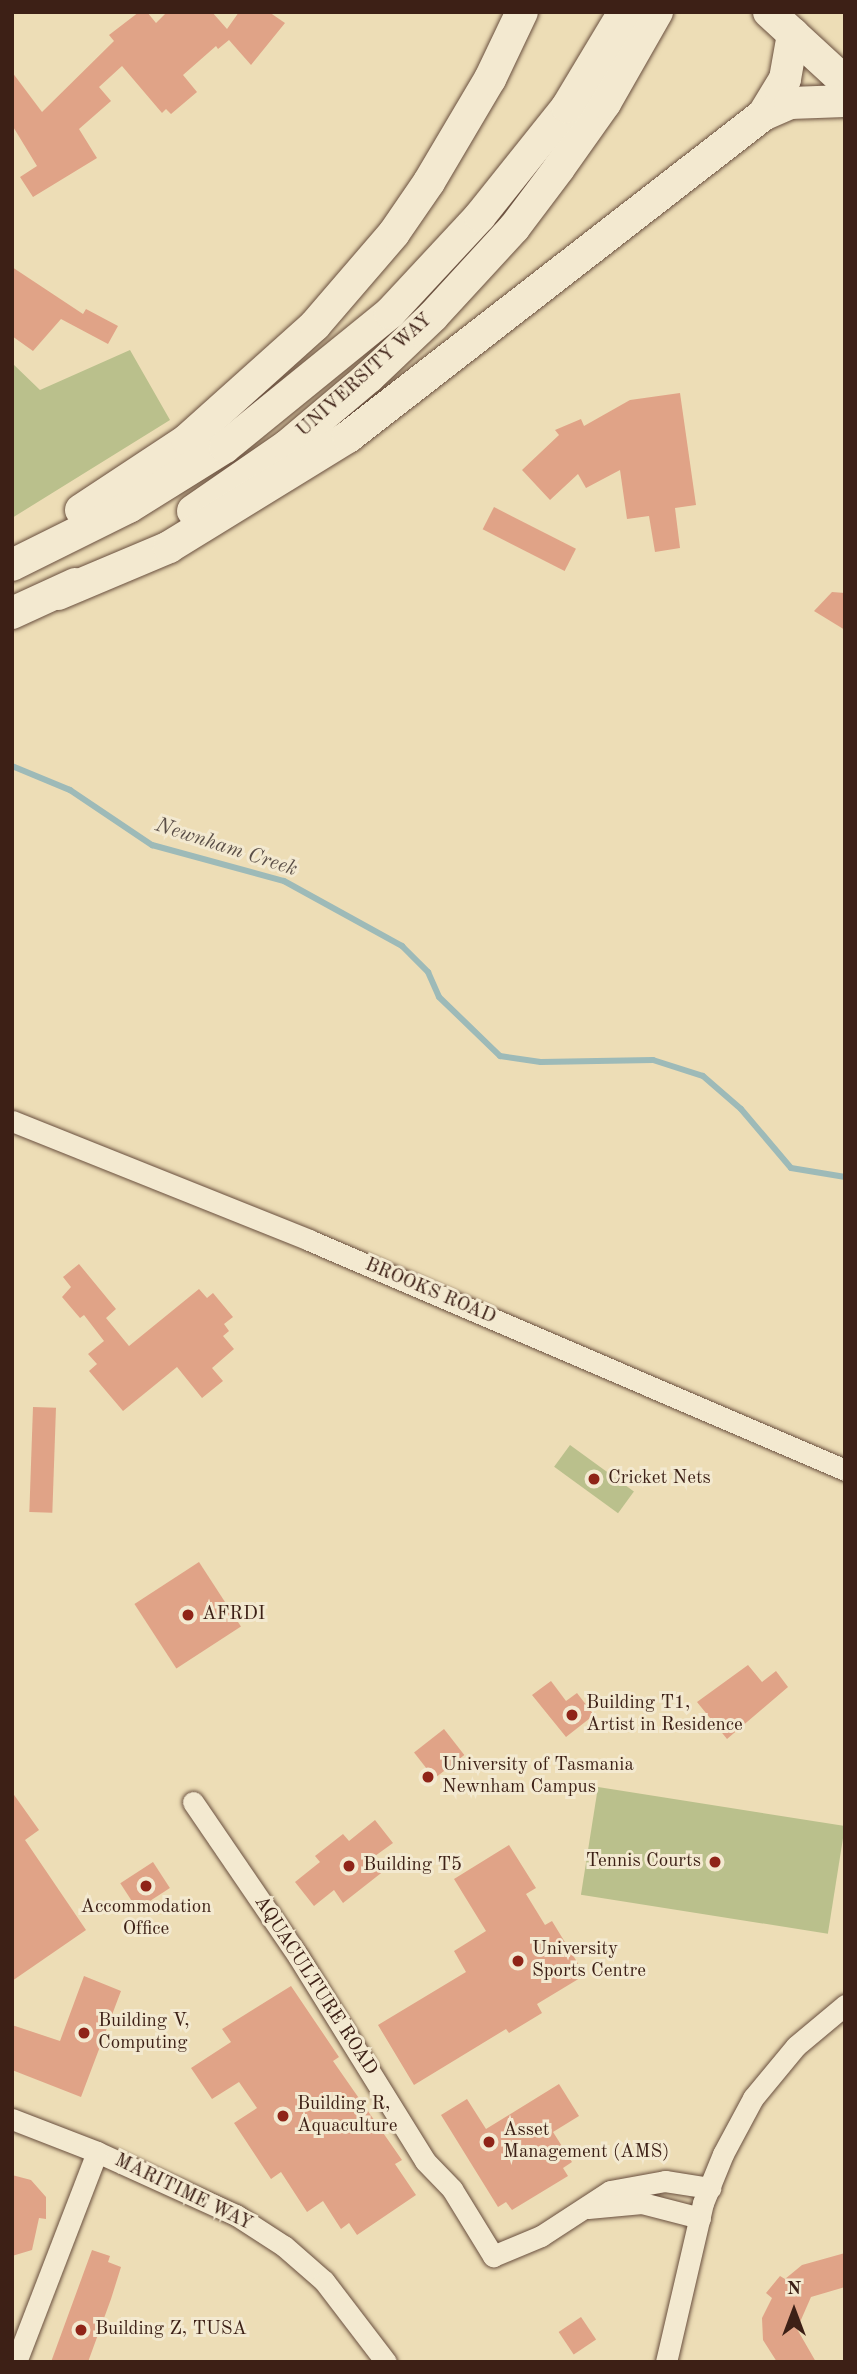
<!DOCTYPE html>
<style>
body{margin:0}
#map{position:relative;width:857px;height:2374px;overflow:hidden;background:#edddb6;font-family:"Old Standard TT",serif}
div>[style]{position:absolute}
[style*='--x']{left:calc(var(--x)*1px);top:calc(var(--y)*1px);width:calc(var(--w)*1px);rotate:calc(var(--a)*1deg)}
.green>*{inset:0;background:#bac08c;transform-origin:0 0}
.stream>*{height:6px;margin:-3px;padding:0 3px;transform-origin:3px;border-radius:3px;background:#9dbab8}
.building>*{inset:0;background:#e0a387;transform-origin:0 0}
.roads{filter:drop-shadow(0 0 2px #694f3e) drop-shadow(0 0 2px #694f3e)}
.street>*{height:21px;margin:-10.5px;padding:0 10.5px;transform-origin:10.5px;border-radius:10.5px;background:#f3e9d0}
.secondary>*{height:32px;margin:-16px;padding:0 16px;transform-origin:16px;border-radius:16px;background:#f3e9d0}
.dots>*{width:19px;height:19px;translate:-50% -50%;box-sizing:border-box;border:4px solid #f3e9d0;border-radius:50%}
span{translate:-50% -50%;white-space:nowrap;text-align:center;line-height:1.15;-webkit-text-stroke:6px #f3e9d0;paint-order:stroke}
.street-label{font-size:19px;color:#3d2016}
.poi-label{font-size:19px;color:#3d2016}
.left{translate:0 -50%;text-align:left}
.right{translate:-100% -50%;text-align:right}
.water-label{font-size:21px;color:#5a4e47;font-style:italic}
.frame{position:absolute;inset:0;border:14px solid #3d2016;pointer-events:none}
.north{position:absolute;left:759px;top:2276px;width:70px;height:70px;-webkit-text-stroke:5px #f3e9d0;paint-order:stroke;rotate:0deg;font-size:19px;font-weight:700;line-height:28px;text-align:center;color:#3d2016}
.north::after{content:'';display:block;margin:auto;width:24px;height:32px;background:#3d2016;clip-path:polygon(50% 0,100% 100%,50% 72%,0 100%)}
</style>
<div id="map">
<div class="green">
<div style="clip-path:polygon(130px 350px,170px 420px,12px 518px,12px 363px,40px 390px)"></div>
<div style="left:570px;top:1445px;width:79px;height:27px;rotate:36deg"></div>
<div style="left:598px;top:1787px;width:250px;height:109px;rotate:9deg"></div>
</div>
<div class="stream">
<div style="--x:12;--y:766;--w:63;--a:22.5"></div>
<div style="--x:70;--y:790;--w:99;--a:33.9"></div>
<div style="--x:152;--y:845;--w:137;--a:15.3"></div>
<div style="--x:284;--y:881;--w:135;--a:28.8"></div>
<div style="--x:402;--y:946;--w:37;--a:45"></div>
<div style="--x:428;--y:972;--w:27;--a:66"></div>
<div style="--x:439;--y:997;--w:85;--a:44"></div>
<div style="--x:500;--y:1056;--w:41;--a:8.3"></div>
<div style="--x:541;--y:1062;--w:112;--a:-1"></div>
<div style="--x:653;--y:1060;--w:52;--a:17.7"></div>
<div style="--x:703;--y:1076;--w:50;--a:41"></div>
<div style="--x:741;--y:1109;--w:77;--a:49.7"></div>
<div style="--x:791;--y:1168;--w:55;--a:9.5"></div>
</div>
<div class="building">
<div style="clip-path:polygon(139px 12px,147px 12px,156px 23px,167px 12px,212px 12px,227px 29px,239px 12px,269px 12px,285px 23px,251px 65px,229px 40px,218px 49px,216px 46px,183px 75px,197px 92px,171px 114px,166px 109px,162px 113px,122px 66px,99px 87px,111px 101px,79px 129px,97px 158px,33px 197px,20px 177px,37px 166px,12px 125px,12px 72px,42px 112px,114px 41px,109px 35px)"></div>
<div style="clip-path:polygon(12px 267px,83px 314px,86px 309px,118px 326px,108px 344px,61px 319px,33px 351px,12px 336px)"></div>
<div style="clip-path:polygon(680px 393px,696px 505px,675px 508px,680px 548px,655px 552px,649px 516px,627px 519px,620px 470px,586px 488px,578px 474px,550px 500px,522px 470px,559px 435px,555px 430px,581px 419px,584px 426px,630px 400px)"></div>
<div style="left:494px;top:507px;width:92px;height:25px;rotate:27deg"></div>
<div style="clip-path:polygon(832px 592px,845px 593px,845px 630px,814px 611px)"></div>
<div style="clip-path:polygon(79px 1264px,116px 1309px,106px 1318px,129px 1346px,199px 1289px,207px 1298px,213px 1293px,233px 1317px,224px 1324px,229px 1331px,223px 1336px,234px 1349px,212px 1368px,223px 1381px,202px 1398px,177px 1367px,123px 1411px,89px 1371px,97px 1364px,88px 1354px,104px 1341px,84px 1315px,80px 1318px,62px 1297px,71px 1287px,63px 1277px)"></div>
<div style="left:33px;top:1407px;width:23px;height:105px;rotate:2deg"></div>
<div style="left:199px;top:1562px;width:77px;height:77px;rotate:57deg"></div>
<div style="clip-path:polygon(748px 1665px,762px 1682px,776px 1671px,788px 1687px,727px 1739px,697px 1702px)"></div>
<div style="clip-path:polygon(551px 1681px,566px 1701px,577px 1693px,594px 1715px,566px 1737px,532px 1695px)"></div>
<div style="left:444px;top:1729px;width:33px;height:38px;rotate:52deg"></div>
<div style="clip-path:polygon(12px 1792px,39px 1830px,25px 1840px,86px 1930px,12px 1981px)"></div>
<div style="clip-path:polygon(375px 1820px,393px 1843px,375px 1856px,385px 1870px,343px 1903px,334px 1890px,314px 1906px,295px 1882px,320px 1862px,315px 1856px,343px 1834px,349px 1841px)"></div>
<div style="clip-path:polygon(509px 1845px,536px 1888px,526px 1894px,545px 1925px,552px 1921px,585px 1975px,537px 2004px,542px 2013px,509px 2033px,506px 2029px,414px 2085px,378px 2025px,466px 1972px,454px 1951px,486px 1931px,454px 1879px)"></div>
<div style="left:153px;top:1862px;width:31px;height:39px;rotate:57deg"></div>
<div style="clip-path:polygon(84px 1976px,121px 1991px,81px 2097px,12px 2070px,12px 2025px,60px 2041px)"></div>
<div style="clip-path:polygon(291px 1986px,339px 2057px,333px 2061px,402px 2160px,395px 2164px,416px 2195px,357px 2235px,349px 2223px,341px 2229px,323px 2201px,307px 2212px,281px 2172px,271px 2179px,234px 2123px,257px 2108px,239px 2082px,212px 2099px,191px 2068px,231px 2042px,222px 2029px)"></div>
<div style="clip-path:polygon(559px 2084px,579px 2116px,553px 2132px,572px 2162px,563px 2168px,568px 2176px,512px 2210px,506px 2202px,498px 2207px,441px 2115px,467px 2099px,486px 2129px)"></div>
<div style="clip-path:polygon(12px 2175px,31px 2180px,46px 2197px,46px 2219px,39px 2218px,32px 2250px,12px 2256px)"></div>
<div style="clip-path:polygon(92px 2250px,110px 2256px,108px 2262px,121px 2267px,111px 2299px,88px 2362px,51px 2362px)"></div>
<div style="clip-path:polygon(845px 2253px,845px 2287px,811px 2297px,797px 2329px,816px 2362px,777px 2362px,763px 2340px,762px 2318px,772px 2298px,766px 2293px,780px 2276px,785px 2279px,802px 2265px)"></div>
<div style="left:581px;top:2317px;width:27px;height:27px;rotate:56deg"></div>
</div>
<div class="roads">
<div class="street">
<div style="--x:12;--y:1121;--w:320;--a:21.8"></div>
<div style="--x:309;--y:1240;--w:583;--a:23.22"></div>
<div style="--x:193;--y:1802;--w:186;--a:55.7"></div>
<div style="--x:298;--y:1956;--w:241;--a:58.2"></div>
<div style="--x:425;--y:2161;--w:39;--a:46"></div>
<div style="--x:452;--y:2189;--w:79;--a:58.5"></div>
<div style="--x:493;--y:2256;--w:52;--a:-22.6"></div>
<div style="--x:541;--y:2236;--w:82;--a:-33.1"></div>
<div style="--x:610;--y:2191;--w:56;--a:-10.3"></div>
<div style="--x:665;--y:2181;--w:46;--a:8.8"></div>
<div style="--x:12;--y:2119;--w:91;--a:21.2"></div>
<div style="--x:97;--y:2152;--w:153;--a:24.4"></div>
<div style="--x:236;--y:2215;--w:57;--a:32.9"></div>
<div style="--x:284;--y:2246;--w:53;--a:41.2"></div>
<div style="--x:324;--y:2281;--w:102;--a:52.6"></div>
<div style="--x:588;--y:2208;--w:54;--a:-5.3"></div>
<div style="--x:642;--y:2203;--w:60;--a:14.5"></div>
<div style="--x:16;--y:2362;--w:225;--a:-68.9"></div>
<div style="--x:666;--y:2362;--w:163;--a:-76.9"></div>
<div style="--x:703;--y:2203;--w:53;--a:-67.8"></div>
<div style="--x:723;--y:2154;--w:64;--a:-61.8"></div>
<div style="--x:753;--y:2098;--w:67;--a:-50.4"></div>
<div style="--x:796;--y:2046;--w:64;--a:-39.9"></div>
</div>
<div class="secondary">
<div style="--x:769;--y:12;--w:103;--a:42.6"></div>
<div style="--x:763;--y:115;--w:42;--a:-58.6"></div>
<div style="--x:785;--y:79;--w:46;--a:-79.9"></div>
<div style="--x:81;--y:510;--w:127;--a:-33.4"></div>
<div style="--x:187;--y:440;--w:172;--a:-41.9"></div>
<div style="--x:315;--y:325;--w:121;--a:-49.3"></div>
<div style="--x:394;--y:233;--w:62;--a:-55.5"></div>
<div style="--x:429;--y:182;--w:120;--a:-59.4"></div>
<div style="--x:490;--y:79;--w:74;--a:-64.5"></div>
<div style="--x:193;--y:511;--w:114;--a:-34.7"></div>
<div style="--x:287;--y:446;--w:107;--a:-40.1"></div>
<div style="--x:369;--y:377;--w:88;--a:-43.6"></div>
<div style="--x:433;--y:316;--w:120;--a:-47.4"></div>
<div style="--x:514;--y:228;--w:75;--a:-53.1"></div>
<div style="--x:559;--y:168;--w:80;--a:-54.7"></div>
<div style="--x:605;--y:103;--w:105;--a:-60.3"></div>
<div style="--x:12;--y:565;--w:131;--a:-26.4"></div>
<div style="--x:129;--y:507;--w:113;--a:-32"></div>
<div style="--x:225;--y:447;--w:213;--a:-39.1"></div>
<div style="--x:390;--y:313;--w:132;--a:-47.1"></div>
<div style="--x:480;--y:216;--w:139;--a:-51.4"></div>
<div style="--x:567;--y:107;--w:111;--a:-59"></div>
<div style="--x:58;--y:594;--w:121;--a:-22.9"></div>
<div style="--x:169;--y:547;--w:210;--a:-31.6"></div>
<div style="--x:348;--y:437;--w:525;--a:-37.81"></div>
<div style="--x:763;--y:115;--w:30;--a:-24"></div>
<div style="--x:790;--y:103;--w:55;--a:-2.1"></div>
<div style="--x:12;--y:613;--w:69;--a:-24.7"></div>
</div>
</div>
<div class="dots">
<div style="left:594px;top:1479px;background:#8f2418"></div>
<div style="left:188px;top:1615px;background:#8f2418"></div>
<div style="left:572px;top:1715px;background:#8f2418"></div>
<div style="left:428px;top:1777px;background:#8f2418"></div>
<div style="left:715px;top:1862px;background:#8f2418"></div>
<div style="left:349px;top:1866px;background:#8f2418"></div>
<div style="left:146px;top:1886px;background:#8f2418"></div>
<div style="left:518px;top:1961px;background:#8f2418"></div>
<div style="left:84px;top:2033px;background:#8f2418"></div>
<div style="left:283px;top:2116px;background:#8f2418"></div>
<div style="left:489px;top:2142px;background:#8f2418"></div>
<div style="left:81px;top:2330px;background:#8f2418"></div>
</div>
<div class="street-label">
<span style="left:365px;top:376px;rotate:-42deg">UNIVERSITY WAY</span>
<span style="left:430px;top:1292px;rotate:23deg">BROOKS ROAD</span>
<span style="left:315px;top:1986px;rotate:57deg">AQUACULTURE ROAD</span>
<span style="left:183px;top:2193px;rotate:26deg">MARITIME WAY</span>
</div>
<div class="poi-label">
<span class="left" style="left:608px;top:1479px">Cricket Nets</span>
<span class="left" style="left:202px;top:1615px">AFRDI</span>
<span class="left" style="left:586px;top:1715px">Building T1,<br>Artist in Residence</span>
<span class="left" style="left:442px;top:1777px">University of Tasmania<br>Newnham Campus</span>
<span class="right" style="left:701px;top:1862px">Tennis Courts</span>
<span class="left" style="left:363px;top:1866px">Building T5</span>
<span style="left:146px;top:1919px">Accommodation<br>Office</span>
<span class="left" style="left:532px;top:1961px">University<br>Sports Centre</span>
<span class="left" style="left:98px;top:2033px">Building V,<br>Computing</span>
<span class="left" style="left:297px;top:2116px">Building R,<br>Aquaculture</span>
<span class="left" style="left:503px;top:2142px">Asset<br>Management (AMS)</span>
<span class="left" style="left:95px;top:2330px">Building Z, TUSA</span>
</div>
<div class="water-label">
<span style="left:226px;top:848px;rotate:18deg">Newnham Creek</span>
</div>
<div class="frame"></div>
<div class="north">N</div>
</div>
